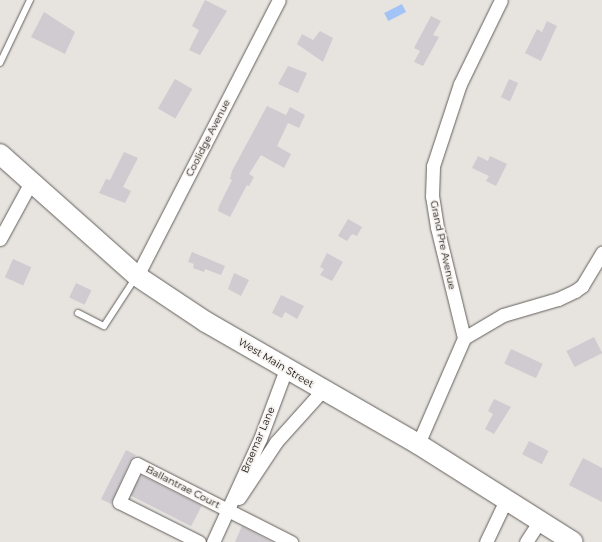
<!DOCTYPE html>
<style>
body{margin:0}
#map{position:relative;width:602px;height:542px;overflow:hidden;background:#e7e3df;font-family:Montserrat,sans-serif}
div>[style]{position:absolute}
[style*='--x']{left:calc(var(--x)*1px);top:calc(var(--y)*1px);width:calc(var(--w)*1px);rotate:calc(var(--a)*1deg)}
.water>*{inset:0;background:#a2c3f6;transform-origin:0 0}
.building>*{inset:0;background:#cfcbd0;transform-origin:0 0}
.roads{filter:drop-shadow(0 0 1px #625f5b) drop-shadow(0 0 1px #625f5b)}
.service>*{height:6px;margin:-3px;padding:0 3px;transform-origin:3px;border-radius:3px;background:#fff}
.minor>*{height:13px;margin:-6.5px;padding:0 6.5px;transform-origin:6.5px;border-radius:6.5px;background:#fff}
.primary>*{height:20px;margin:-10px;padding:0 10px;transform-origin:10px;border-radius:10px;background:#fff}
span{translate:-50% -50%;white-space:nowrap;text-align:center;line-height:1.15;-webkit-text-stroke:3px #f4f0ec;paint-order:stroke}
.street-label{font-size:10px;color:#100f0d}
</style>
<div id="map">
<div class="water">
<div style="left:402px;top:4px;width:9px;height:20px;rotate:63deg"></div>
</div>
<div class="building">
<div style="clip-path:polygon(205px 0,227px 11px,200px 55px,189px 50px,199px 30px,192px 26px)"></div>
<div style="clip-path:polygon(44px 12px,75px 32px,65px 54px,31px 37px)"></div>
<div style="clip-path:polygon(431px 16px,441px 21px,433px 35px,439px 37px,423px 66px,414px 62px,420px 51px,414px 48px)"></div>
<div style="clip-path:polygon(547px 21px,557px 26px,541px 61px,525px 53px,537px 29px,542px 32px)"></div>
<div style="clip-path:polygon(320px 31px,333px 38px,323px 62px,297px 44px,302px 34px,313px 40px)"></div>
<div style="clip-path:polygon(288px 66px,307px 73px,298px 93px,278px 84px)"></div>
<div style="left:175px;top:79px;width:20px;height:34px;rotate:30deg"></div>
<div style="left:509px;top:79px;width:10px;height:20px;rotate:24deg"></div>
<div style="clip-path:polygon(267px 106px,286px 115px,290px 107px,305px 115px,299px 128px,288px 123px,277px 146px,291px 154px,284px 168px,261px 155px,249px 174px,254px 177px,249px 186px,247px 185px,230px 217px,218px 211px,219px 206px,232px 180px,230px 179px,232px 171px)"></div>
<div style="clip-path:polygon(124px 152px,138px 158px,123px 187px,131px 191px,125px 203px,99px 193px,106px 179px,110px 180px)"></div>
<div style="clip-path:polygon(478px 156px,488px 161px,490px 156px,507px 164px,496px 186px,486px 181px,489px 176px,472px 168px)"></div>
<div style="clip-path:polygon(348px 219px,362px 227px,357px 236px,352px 234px,347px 241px,338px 236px)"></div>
<div style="clip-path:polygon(192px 252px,225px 266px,221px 275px,205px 269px,204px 272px,193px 268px,194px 264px,188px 262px)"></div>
<div style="clip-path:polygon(327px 253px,343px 262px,332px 281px,320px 275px,324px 269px,320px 267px)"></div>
<div style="left:13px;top:259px;width:20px;height:20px;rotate:24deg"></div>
<div style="clip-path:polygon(234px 273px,249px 280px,241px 296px,228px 289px)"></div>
<div style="left:76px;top:283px;width:17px;height:16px;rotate:25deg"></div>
<div style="clip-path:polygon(281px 295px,304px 306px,297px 319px,285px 312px,282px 318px,272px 313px)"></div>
<div style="left:594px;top:337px;width:18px;height:31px;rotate:63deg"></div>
<div style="left:511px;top:349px;width:35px;height:16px;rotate:25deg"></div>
<div style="clip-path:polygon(494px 399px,511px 407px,494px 434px,485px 429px,493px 414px,488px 411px)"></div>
<div style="left:529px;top:441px;width:22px;height:15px;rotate:27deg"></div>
<div style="clip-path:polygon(126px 450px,136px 455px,130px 461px,111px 504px,101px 499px)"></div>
<div style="clip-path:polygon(583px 458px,602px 468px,602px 502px,569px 485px)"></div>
<div style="left:141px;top:475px;width:68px;height:23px;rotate:27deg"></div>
<div style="clip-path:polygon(242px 526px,272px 542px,235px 542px)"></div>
</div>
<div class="roads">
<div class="service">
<div style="--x:0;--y:63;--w:70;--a:-64.5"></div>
<div style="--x:78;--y:313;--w:29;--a:27"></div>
<div style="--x:104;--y:326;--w:59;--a:-56.9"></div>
</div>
<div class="minor">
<div style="--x:0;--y:239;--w:63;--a:-61.4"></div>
<div style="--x:137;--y:276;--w:310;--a:-62.8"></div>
<div style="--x:464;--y:338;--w:45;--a:-30.5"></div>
<div style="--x:503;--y:315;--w:57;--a:-16.2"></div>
<div style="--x:558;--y:299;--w:19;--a:-25"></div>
<div style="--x:575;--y:291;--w:9;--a:-36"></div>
<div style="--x:582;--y:286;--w:39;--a:-59"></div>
<div style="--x:418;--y:444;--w:116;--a:-66.5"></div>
<div style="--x:464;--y:338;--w:114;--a:-103.7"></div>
<div style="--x:437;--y:227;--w:31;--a:-99"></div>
<div style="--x:432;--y:196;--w:30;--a:-88"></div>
<div style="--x:433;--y:166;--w:86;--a:-71.8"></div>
<div style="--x:460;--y:84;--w:93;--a:-64"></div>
<div style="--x:239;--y:498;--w:67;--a:-56.5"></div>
<div style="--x:276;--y:442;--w:69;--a:-48"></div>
<div style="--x:199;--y:542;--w:89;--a:-153.4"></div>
<div style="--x:119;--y:502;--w:42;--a:-64.7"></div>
<div style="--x:137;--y:464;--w:173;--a:26.9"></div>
<div style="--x:213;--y:542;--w:113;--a:-65.5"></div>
<div style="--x:260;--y:439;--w:75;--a:-69.6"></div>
<div style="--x:486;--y:542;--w:44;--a:-64.6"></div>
<div style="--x:526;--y:542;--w:24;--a:-57"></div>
</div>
<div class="primary">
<div style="--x:0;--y:154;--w:183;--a:41.7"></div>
<div style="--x:137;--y:276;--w:83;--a:33.7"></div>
<div style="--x:206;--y:322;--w:245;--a:29.9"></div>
<div style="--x:418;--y:444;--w:183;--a:32.3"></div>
</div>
</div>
<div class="street-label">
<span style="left:208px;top:138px;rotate:-63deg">Coolidge Avenue</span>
<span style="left:443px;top:245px;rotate:78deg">Grand Pre Avenue</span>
<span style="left:276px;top:363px;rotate:31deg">West Main Street</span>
<span style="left:258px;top:440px;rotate:-67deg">Braemar Lane</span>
<span style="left:183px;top:487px;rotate:27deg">Ballantrae Court</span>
</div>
</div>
